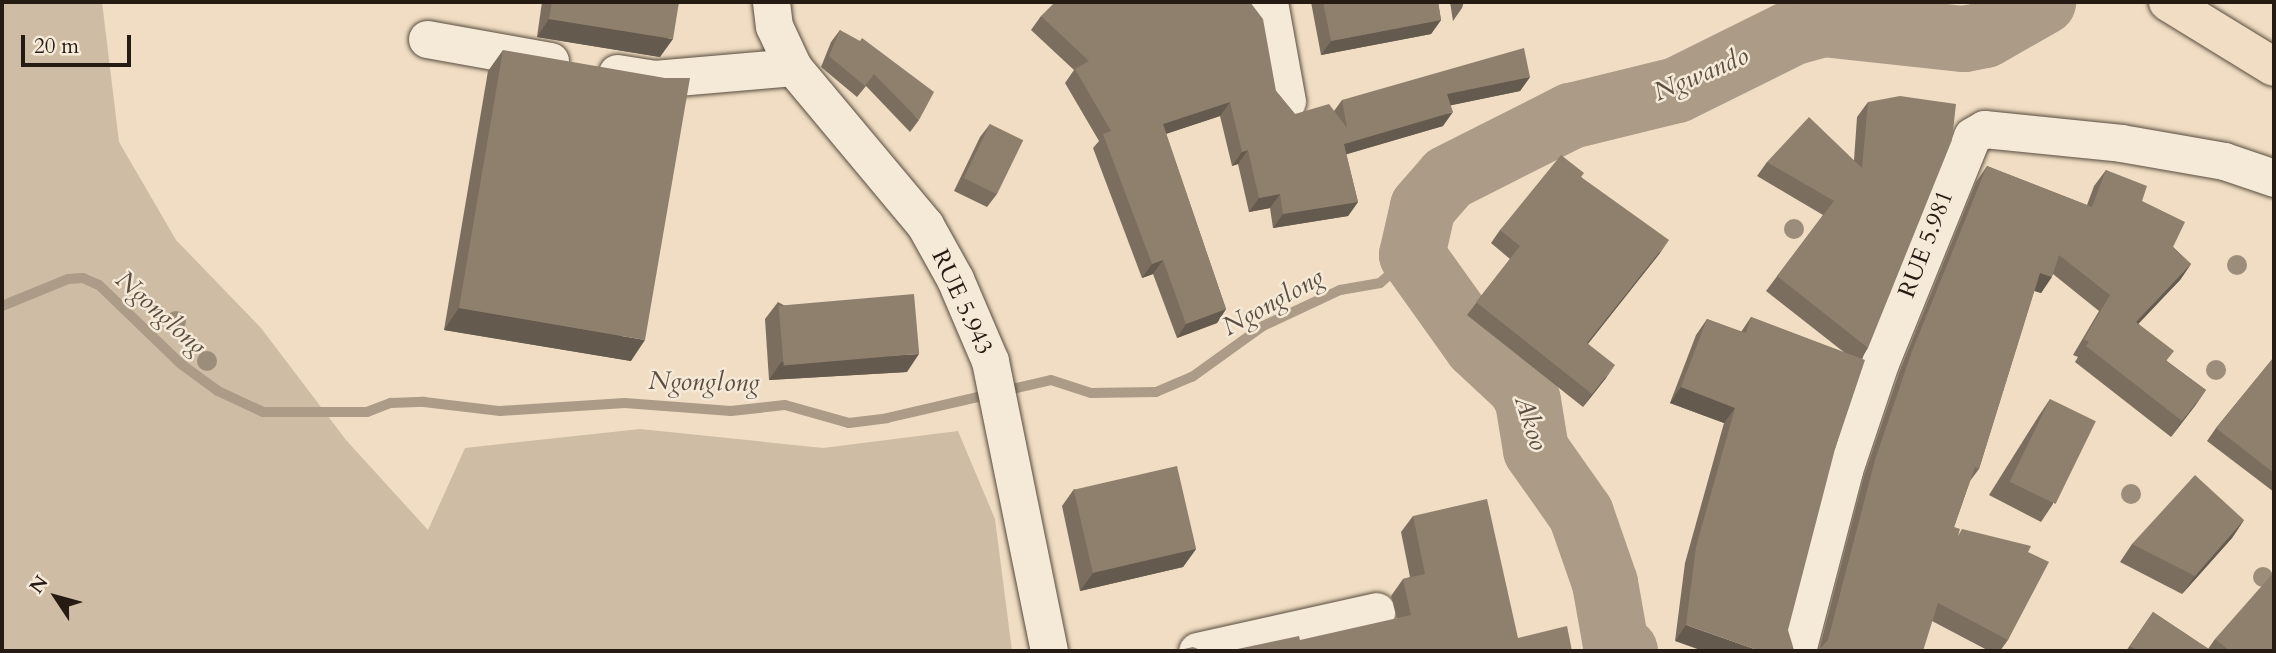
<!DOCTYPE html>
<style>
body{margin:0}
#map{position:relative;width:2276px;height:653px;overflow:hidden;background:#f0ddc3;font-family:Cardo,serif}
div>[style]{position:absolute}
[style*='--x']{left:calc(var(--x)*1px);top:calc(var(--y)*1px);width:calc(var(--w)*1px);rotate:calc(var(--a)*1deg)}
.green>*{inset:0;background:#cebca5}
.stream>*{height:10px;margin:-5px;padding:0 5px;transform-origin:5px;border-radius:5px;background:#ab9b87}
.river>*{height:66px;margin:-33px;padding:0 33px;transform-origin:33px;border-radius:33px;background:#ab9b87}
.roads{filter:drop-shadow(0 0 2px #584c3e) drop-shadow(0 0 2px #584c3e)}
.street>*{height:37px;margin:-18.5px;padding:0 18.5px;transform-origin:18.5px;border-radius:18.5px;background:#f5e9d8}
.highway>*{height:38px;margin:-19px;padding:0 19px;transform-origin:19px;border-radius:19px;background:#f0ddc3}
.trees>*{width:20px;height:20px;margin:-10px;border-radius:50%;background:#9c8d7a}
.wall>*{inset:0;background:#7b6e5f}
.shaded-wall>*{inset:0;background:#645a4d}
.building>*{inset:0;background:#8f806e;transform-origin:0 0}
span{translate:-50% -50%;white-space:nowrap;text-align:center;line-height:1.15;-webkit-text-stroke:5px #f5e9d8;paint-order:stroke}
.street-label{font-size:24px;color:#261b12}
.water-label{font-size:26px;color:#5b4e41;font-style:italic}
.frame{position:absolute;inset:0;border:4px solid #261b12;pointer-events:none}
.north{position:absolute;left:21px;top:562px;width:70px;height:70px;-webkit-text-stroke:5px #f5e9d8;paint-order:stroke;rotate:306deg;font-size:19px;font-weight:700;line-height:28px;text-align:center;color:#261b12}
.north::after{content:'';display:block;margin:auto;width:24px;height:32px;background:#261b12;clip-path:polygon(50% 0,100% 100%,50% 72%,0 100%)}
.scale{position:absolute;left:21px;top:35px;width:110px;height:32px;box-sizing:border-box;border:4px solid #261b12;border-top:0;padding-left:9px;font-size:21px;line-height:24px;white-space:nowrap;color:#261b12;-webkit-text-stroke:5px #f5e9d8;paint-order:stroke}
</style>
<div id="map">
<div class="green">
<div style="clip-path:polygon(2px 2px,102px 2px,119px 142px,176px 240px,261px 328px,346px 440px,428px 530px,465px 448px,640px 429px,823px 448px,958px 431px,995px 519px,1012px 651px,2px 651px)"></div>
</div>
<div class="stream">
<div style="--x:2;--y:306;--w:71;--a:-22.2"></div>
<div style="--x:68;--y:279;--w:15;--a:-4"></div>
<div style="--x:83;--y:278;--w:17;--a:24"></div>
<div style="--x:99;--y:285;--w:114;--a:43.9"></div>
<div style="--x:181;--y:364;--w:46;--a:36.1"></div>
<div style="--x:218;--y:391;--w:50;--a:25"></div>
<div style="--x:263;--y:412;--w:104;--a:0"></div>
<div style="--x:367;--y:412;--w:26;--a:-21"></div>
<div style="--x:391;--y:403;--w:33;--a:-2"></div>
<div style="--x:424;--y:402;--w:77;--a:6.8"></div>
<div style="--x:500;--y:411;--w:125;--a:-3.7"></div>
<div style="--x:625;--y:403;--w:106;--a:4.3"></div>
<div style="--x:731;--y:411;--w:54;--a:-6.3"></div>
<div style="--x:785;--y:405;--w:66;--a:15.7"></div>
<div style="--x:849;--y:423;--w:38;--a:-7"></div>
<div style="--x:887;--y:418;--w:168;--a:-13"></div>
<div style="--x:1051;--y:380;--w:42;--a:18"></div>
<div style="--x:1091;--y:393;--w:65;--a:-0.9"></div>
<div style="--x:1156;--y:392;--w:39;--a:-23"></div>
<div style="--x:1192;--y:377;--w:87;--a:-35.7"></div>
<div style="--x:1263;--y:326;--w:85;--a:-25.1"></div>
<div style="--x:1340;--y:290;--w:41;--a:-9.9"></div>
<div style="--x:1380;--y:283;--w:43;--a:-41.2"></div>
</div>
<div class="river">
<div style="--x:1625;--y:651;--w:11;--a:-146"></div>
<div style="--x:1616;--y:645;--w:63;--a:-100.1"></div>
<div style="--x:1605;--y:583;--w:73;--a:-109.2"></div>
<div style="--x:1581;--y:514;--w:78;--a:-125.1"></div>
<div style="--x:1536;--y:450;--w:50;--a:-99.3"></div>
<div style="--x:1528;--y:401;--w:17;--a:-118"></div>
<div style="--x:1520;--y:386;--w:59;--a:-137.1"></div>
<div style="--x:1477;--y:346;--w:112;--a:-125.5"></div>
<div style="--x:1412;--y:255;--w:49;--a:-77.1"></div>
<div style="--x:1423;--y:207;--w:38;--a:-49"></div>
<div style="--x:1448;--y:178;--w:138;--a:-26.8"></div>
<div style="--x:1571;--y:116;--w:109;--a:-13.8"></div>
<div style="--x:1677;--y:90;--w:131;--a:-26.4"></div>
<div style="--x:1794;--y:32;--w:30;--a:-15"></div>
<div style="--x:1823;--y:24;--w:142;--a:6.1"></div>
<div style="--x:1964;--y:39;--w:21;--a:-11"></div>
<div style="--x:1985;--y:35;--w:67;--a:-29.6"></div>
</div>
<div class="roads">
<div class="street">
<div style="--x:771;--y:2;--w:24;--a:83"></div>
<div style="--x:774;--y:26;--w:45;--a:65.1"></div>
<div style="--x:793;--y:67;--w:206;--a:50.1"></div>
<div style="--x:925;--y:225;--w:62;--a:60.9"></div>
<div style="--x:955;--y:279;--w:89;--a:66.9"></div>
<div style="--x:990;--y:361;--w:296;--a:78.5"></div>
<div style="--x:1269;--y:2;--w:101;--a:79.7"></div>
<div style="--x:427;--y:39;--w:125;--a:10.1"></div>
<div style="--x:617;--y:73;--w:37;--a:9"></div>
<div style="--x:654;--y:79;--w:140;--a:-4.9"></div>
<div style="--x:1197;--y:651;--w:184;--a:-12.5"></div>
<div style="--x:1797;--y:651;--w:187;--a:-75.4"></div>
<div style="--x:1844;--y:470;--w:113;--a:-71.4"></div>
<div style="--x:1880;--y:363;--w:245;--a:-67.9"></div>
<div style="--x:1972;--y:136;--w:14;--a:-30"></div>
<div style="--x:1984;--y:129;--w:138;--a:5.8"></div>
<div style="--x:2121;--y:143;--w:105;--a:9.9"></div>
<div style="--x:2224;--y:161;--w:53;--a:18.8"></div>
</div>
<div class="highway">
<div style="--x:2168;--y:2;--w:124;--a:31.5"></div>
</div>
</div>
<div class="trees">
<div style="left:1794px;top:229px"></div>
<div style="left:2237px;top:265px"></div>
<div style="left:176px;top:321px"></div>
<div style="left:207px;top:361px"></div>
<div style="left:2216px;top:370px"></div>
<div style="left:2131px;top:494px"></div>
<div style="left:2263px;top:577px"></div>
</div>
<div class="wall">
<div style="clip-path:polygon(542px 2px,679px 2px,660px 57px,537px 37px)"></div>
<div style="clip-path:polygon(1311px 2px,1438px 2px,1441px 20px,1431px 34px,1321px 55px)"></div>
<div style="clip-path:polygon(1450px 2px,1464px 2px,1462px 8px,1453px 21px)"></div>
<div style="clip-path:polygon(1041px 16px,1276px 91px,1295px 114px,1334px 111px,1342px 100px,1530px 77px,1520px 91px,1451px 105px,1443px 126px,1346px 154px,1358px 202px,1348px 216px,1273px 228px,1270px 208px,1249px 212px,1238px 164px,1232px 166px,1220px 116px,1166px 134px,1226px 309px,1217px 323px,1177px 338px,1153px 274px,1142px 278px,1093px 148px,1099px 141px,1065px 83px,1074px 70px,1031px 30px)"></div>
<div style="clip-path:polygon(840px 30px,919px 120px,910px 132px,866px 86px,857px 97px,821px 67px,831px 42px)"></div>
<div style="clip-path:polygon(503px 50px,631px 361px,444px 330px,488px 71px)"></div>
<div style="clip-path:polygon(1868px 102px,1868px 348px,1861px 359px,1835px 449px,1675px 641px,1685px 563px,1724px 423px,1670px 403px,1696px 335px,1707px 319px,1741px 332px,1751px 317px,1845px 353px,1766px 291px,1823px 215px,1757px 176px,1767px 162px,1854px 160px,1857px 117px)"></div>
<div style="clip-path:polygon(990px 124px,997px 194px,987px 207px,954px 191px,980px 137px)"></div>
<div style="clip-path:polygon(1987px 166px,2087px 205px,2094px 186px,2106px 170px,2142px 201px,2173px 247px,2191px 264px,2180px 280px,2138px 323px,2167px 361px,2206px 390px,2171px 437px,2075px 362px,2078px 357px,2073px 355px,2099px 311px,2053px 274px,2041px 293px,2034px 291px,1979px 469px,1970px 481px,1954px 527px,1958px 536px,2028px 552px,2008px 640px,2000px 651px,1989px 651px,1932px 621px,1819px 650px,1864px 476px,1900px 370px,1976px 182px)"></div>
<div style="clip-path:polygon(1581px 177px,1660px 253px,1588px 344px,1606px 378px,1583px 407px,1467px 315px,1510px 259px,1491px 243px,1500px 230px)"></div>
<div style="clip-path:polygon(778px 302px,907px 372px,769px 380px,765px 319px)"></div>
<div style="clip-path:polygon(2274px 357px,2274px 492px,2207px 441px,2216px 428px)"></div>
<div style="clip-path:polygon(2050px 399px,2053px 504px,2041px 522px,1989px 495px,2038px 417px)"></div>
<div style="clip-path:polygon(1074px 489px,1196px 549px,1183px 567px,1080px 591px,1062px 506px)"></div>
<div style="clip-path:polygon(1413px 516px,1518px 638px,1572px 651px,1397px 619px,1391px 596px,1403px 579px,1410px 577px,1401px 532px)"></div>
<div style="clip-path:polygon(2244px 520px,2232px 538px,2182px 594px,2120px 562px,2132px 544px)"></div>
<div style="clip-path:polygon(2153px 612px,2208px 649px,2215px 639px,2274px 651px,2126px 651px)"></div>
</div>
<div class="shaded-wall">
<div style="clip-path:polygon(549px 19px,673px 39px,660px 57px,537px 37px)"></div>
<div style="clip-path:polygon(1441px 20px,1431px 34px,1321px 55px,1331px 41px)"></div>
<div style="clip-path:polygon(1530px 77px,1520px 91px,1438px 108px,1447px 94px)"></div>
<div style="clip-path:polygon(1230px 102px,1220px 116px,1153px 138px,1163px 124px)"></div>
<div style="clip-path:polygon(1453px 112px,1443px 126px,1334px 158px,1344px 144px)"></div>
<div style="clip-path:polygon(1248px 150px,1238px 164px,1232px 166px,1242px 152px)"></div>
<div style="clip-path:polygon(1280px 194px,1270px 208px,1249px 212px,1259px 198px)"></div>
<div style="clip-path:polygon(1358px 202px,1348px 216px,1273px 228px,1283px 214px)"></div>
<div style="clip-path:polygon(1669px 240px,1660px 253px,1578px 356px,1587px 343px)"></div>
<div style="clip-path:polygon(1163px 260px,1153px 274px,1142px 278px,1152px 264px)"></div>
<div style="clip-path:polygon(2191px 264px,2180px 280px,2125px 338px,2136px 322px)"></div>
<div style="clip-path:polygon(2040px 273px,2052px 277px,2041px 293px,2029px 289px)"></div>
<div style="clip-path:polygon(459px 308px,645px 340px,631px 361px,444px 330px)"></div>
<div style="clip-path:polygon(1226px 309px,1217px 323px,1177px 338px,1186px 324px)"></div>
<div style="clip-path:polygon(919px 354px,907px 372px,769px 380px,781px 362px)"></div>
<div style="clip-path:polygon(1615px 365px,1606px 378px,1583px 407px,1592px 394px)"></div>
<div style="clip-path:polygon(1681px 387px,1735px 408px,1724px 423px,1670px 403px)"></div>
<div style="clip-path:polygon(2206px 390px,2195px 406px,2171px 437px,2182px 421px)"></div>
<div style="clip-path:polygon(2244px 520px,2232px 538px,2182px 594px,2195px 576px)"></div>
<div style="clip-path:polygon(1196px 549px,1183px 567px,1080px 591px,1093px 573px)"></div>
<div style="clip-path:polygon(1686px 625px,1760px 651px,1703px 651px,1675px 641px)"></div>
</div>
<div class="building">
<div style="clip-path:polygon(552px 2px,679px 2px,673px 39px,549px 19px)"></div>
<div style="clip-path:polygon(1055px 2px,1250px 2px,1263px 19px,1276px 91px,1295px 114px,1329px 104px,1347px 128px,1342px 100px,1524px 48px,1530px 77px,1447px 94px,1453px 112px,1344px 144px,1358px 202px,1283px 214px,1280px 194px,1259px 198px,1248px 150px,1242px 152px,1230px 102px,1163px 124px,1226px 309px,1186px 324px,1163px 260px,1152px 264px,1103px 134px,1111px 131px,1075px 69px,1089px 61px,1041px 16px)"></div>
<div style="clip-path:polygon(1323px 2px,1438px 2px,1441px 20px,1331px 41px)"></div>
<div style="clip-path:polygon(840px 30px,860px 41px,862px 38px,934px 92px,919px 120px,874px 74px,865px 86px,829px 56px)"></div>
<div style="clip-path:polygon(503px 50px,665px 78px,690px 78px,645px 340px,459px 308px)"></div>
<div style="clip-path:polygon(1900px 96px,1956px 104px,1952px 140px,1868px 348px,1777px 276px,1834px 201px,1767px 162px,1809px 117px,1862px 168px,1868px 102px)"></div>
<div style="left:990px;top:124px;width:37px;height:60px;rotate:26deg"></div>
<div style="clip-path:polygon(1561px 155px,1584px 173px,1581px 177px,1669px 240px,1587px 343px,1615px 365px,1592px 394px,1476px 302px,1520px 246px,1500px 230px)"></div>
<div style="clip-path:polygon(1987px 166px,2092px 207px,2106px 170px,2147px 186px,2142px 201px,2185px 222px,2173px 247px,2191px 264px,2136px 322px,2174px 351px,2166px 361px,2206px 390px,2182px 421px,2086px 346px,2089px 342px,2084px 339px,2110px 295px,2059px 255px,2052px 277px,2040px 273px,1979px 469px,1975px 467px,1954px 527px,1960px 529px,1958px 536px,1962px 529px,2031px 546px,2028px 552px,2049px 562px,2008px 640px,1938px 603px,1923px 651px,1818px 651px,1828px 640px,1875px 460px,1911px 354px)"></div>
<div style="left:914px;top:294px;width:60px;height:136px;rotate:85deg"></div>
<div style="clip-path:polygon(1751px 317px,1865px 360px,1835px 449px,1788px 630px,1794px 650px,1797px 651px,1760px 651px,1686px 625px,1696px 547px,1735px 408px,1681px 387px,1707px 319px,1746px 333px)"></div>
<div style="clip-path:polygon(2274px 357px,2274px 473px,2216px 428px)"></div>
<div style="left:2050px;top:399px;width:51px;height:92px;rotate:26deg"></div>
<div style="left:1177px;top:466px;width:85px;height:106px;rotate:77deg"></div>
<div style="clip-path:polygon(2195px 475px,2244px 520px,2195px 576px,2132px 544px)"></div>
<div style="clip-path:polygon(1487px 499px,1518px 638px,1567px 626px,1572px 651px,1228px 651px,1299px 636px,1300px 640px,1411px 615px,1403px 579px,1425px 574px,1413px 516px)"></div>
<div style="clip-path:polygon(2274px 572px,2274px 651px,2230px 651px,2215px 639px)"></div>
<div style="clip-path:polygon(2153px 612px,2212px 651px,2136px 651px,2137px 650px,2130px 646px)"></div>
<div style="clip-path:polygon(1193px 647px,1203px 651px,1175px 651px)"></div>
</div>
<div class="street-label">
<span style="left:1926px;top:244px;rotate:-69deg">RUE 5.981</span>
<span style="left:962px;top:302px;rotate:65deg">RUE 5.943</span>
</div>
<div class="water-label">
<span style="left:1701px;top:74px;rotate:-23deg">Ngwando</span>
<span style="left:1273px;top:302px;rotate:-29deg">Ngonglong</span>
<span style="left:161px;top:313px;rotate:42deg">Ngonglong</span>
<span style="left:704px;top:382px;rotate:1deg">Ngonglong</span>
<span style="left:1531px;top:423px;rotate:72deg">Akoo</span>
</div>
<div class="frame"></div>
<div class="north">N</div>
<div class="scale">20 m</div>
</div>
